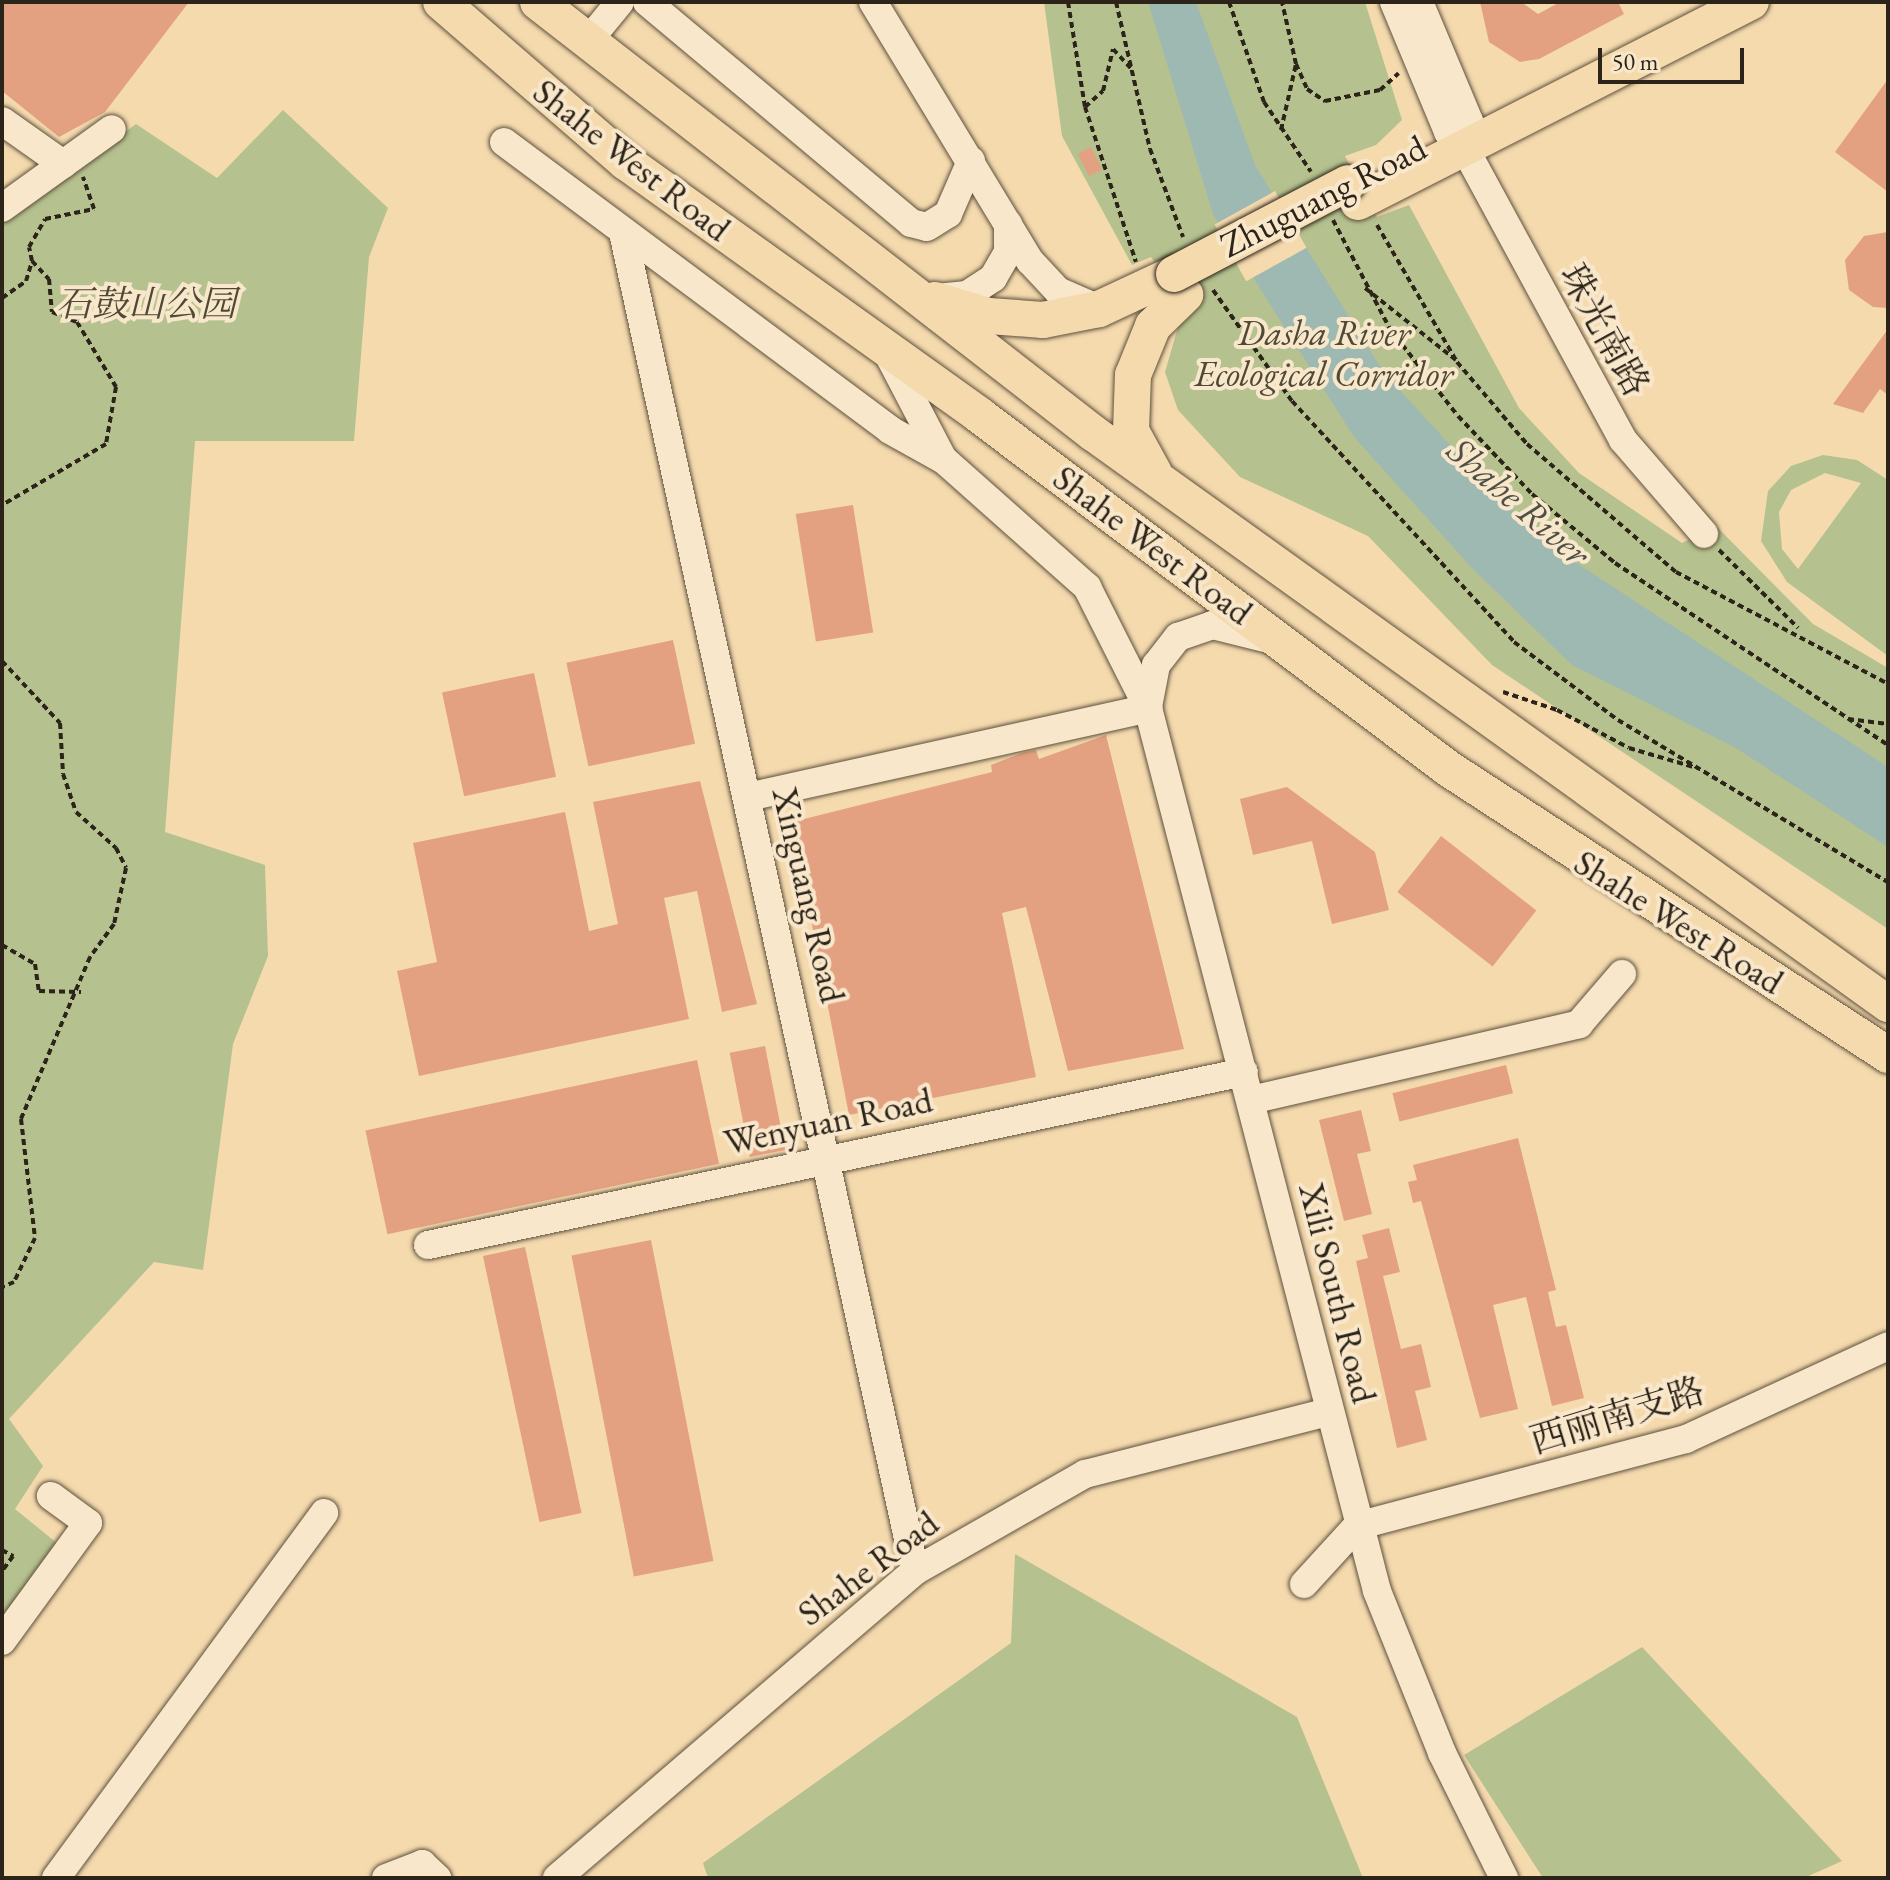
<!DOCTYPE html>
<meta charset="utf-8">
<style>
body{margin:0}
#map{position:relative;width:1890px;height:1880px;overflow:hidden;background:#f5daae;font-family:"EB Garamond","Noto Serif SC",serif}
div>[style]{position:absolute}
[style*='--x']{left:calc(var(--x)*1px);top:calc(var(--y)*1px);width:calc(var(--w)*1px);rotate:calc(var(--a)*1deg)}
.green>*{inset:0;background:#b5c18f}
.water>*{inset:0;background:#9eb9b2}
.pier>*{inset:0;background:#f5daae;transform-origin:0 0}
.building>*{inset:0;background:#e4a181;transform-origin:0 0}
.path>*{height:4px;margin-top:-2px;transform-origin:0;background:repeating-linear-gradient(90deg,#2c2319 0 6px,transparent 0 10px)}
.roads{filter:drop-shadow(0 0 2px #5e513e) drop-shadow(0 0 2px #5e513e)}
.minor>*{height:28px;margin:-14px;padding:0 14px;transform-origin:14px;border-radius:14px;background:#f8e7ca}
.major>*{height:36px;margin:-18px;padding:0 18px;transform-origin:18px;border-radius:18px;background:#f5daae}
.bridges{filter:drop-shadow(0 0 2px #2c2319) drop-shadow(0 0 2px #2c2319)}
.major-bridge>*{height:36px;margin:-18px;padding:0 18px;transform-origin:18px;border-radius:18px;background:#f5daae}
span{translate:-50% -50%;white-space:nowrap;text-align:center;line-height:1.15;-webkit-text-stroke:8px #f8e7ca;paint-order:stroke}
.street-label{font-size:36px;color:#2c2319}
.park-label{font-size:36px;color:#4e4a36;font-style:italic}
.water-label{font-size:38px;color:#4e5047;font-style:italic}
.frame{position:absolute;inset:0;border:4px solid #2c2319;pointer-events:none}
.scale{position:absolute;left:1598px;top:48px;width:146px;height:36px;box-sizing:border-box;border:4px solid #2c2319;border-top:0;padding-left:10px;font-size:24px;line-height:28px;white-space:nowrap;color:#2c2319;-webkit-text-stroke:6px #f8e7ca;paint-order:stroke}
</style>
<div id="map">
<div class="green">
<div style="clip-path:polygon(1044px 2px,1365px 2px,1402px 120px,1376px 145px,1345px 156px,1377px 217px,1409px 205px,1519px 408px,1579px 473px,1682px 543px,1716px 526px,1813px 624px,1888px 668px,1888px 929px,1492px 665px,1368px 536px,1240px 477px,1178px 410px,1165px 372px,1185px 303px,1151px 257px,1132px 265px,1062px 136px)"></div>
<div style="clip-path:polygon(283px 110px,388px 208px,369px 257px,354px 441px,195px 441px,165px 832px,265px 865px,268px 956px,233px 1044px,203px 1270px,154px 1262px,9px 1419px,43px 1466px,15px 1509px,58px 1544px,2px 1616px,2px 224px,136px 124px,217px 178px)"></div>
<div style="clip-path:polygon(evenodd,1823px 455px,1857px 460px,1888px 480px,1888px 656px,1787px 582px,1761px 541px,1768px 491px,1791px 466px,1823px 455px,1825px 473px,1861px 483px,1798px 569px,1782px 549px,1779px 512px,1791px 490px,1825px 473px)"></div>
<div style="clip-path:polygon(1015px 1554px,1297px 1717px,1363px 1878px,708px 1878px,703px 1863px,1011px 1643px)"></div>
<div style="clip-path:polygon(1642px 1647px,1842px 1861px,1804px 1878px,1543px 1878px,1464px 1755px)"></div>
</div>
<div class="water">
<div style="clip-path:polygon(1148px 2px,1196px 2px,1255px 165px,1384px 373px,1498px 497px,1569px 558px,1888px 767px,1888px 847px,1736px 748px,1572px 665px,1472px 568px,1354px 437px,1213px 214px)"></div>
</div>
<div class="pier">
<div style="left:1275px;top:191px;width:65px;height:69px;rotate:61deg"></div>
</div>
<div class="building">
<div style="clip-path:polygon(2px 2px,189px 2px,105px 112px,59px 137px,2px 91px)"></div>
<div style="clip-path:polygon(1480px 2px,1521px 2px,1538px 14px,1560px 2px,1618px 2px,1624px 14px,1539px 59px,1520px 62px,1489px 42px)"></div>
<div style="clip-path:polygon(1888px 79px,1888px 192px,1835px 152px)"></div>
<div style="left:1091px;top:147px;width:25px;height:15px;rotate:63deg"></div>
<div style="clip-path:polygon(1888px 232px,1888px 308px,1873px 307px,1849px 290px,1845px 260px,1864px 236px)"></div>
<div style="clip-path:polygon(1888px 329px,1888px 395px,1880px 389px,1863px 413px,1833px 404px)"></div>
<div style="left:853px;top:505px;width:129px;height:58px;rotate:81deg"></div>
<div style="left:673px;top:640px;width:106px;height:109px;rotate:78deg"></div>
<div style="left:534px;top:673px;width:106px;height:94px;rotate:78deg"></div>
<div style="clip-path:polygon(1106px 735px,1184px 1049px,1068px 1071px,1026px 907px,1002px 913px,1036px 1077px,849px 1115px,792px 822px,992px 772px,991px 765px,1022px 753px,1036px 750px,1039px 759px)"></div>
<div style="clip-path:polygon(700px 781px,757px 1004px,722px 1012px,697px 891px,664px 898px,689px 1019px,419px 1076px,397px 971px,437px 962px,413px 843px,565px 812px,589px 931px,618px 924px,593px 802px)"></div>
<div style="clip-path:polygon(1287px 787px,1375px 852px,1389px 910px,1332px 924px,1312px 841px,1253px 855px,1240px 799px)"></div>
<div style="left:1441px;top:836px;width:121px;height:71px;rotate:38deg"></div>
<div style="left:765px;top:1046px;width:106px;height:36px;rotate:79deg"></div>
<div style="left:697px;top:1060px;width:106px;height:339px;rotate:78deg"></div>
<div style="left:1506px;top:1065px;width:29px;height:117px;rotate:76deg"></div>
<div style="clip-path:polygon(1361px 1110px,1371px 1151px,1357px 1154px,1372px 1214px,1344px 1221px,1319px 1120px)"></div>
<div style="clip-path:polygon(1518px 1138px,1556px 1290px,1548px 1292px,1556px 1327px,1566px 1325px,1584px 1398px,1552px 1406px,1526px 1297px,1493px 1305px,1518px 1409px,1480px 1418px,1421px 1201px,1413px 1203px,1408px 1182px,1417px 1180px,1413px 1165px)"></div>
<div style="clip-path:polygon(1389px 1228px,1400px 1272px,1383px 1276px,1401px 1349px,1421px 1344px,1431px 1387px,1415px 1391px,1427px 1440px,1397px 1448px,1356px 1261px,1368px 1258px,1362px 1235px)"></div>
<div style="left:651px;top:1240px;width:327px;height:81px;rotate:79deg"></div>
<div style="left:525px;top:1247px;width:272px;height:43px;rotate:78deg"></div>
</div>
<div class="path">
<div style="--x:1068;--y:2;--w:106;--a:80.8"></div>
<div style="--x:1085;--y:107;--w:163;--a:71.8"></div>
<div style="--x:1116;--y:2;--w:151;--a:77"></div>
<div style="--x:1150;--y:149;--w:94;--a:69.4"></div>
<div style="--x:1229;--y:2;--w:106;--a:70.7"></div>
<div style="--x:1264;--y:102;--w:84;--a:56.1"></div>
<div style="--x:1296;--y:64;--w:27;--a:66"></div>
<div style="--x:1307;--y:89;--w:22;--a:34"></div>
<div style="--x:1325;--y:101;--w:56;--a:-11.3"></div>
<div style="--x:1380;--y:90;--w:25;--a:-42"></div>
<div style="--x:1085;--y:107;--w:24;--a:-42"></div>
<div style="--x:1103;--y:91;--w:43;--a:-76.6"></div>
<div style="--x:1113;--y:49;--w:26;--a:47"></div>
<div style="--x:1281;--y:130;--w:68;--a:-77.2"></div>
<div style="--x:1296;--y:64;--w:64;--a:-102.7"></div>
<div style="--x:1333;--y:220;--w:123;--a:62.4"></div>
<div style="--x:1390;--y:329;--w:110;--a:52"></div>
<div style="--x:1458;--y:416;--w:108;--a:46.5"></div>
<div style="--x:1532;--y:494;--w:108;--a:39.7"></div>
<div style="--x:1615;--y:563;--w:328;--a:33.7"></div>
<div style="--x:1377;--y:225;--w:159;--a:59.7"></div>
<div style="--x:1457;--y:362;--w:108;--a:49.5"></div>
<div style="--x:1527;--y:444;--w:196;--a:40.7"></div>
<div style="--x:1676;--y:572;--w:240;--a:27.8"></div>
<div style="--x:32;--y:261;--w:14;--a:-102"></div>
<div style="--x:29;--y:247;--w:32;--a:-60"></div>
<div style="--x:45;--y:219;--w:50;--a:-11.5"></div>
<div style="--x:94;--y:209;--w:34;--a:-109"></div>
<div style="--x:1365;--y:288;--w:116;--a:38.4"></div>
<div style="--x:1213;--y:290;--w:136;--a:54.6"></div>
<div style="--x:1292;--y:401;--w:328;--a:47.3"></div>
<div style="--x:1514;--y:642;--w:130;--a:36.9"></div>
<div style="--x:1618;--y:720;--w:315;--a:31"></div>
<div style="--x:2;--y:298;--w:29;--a:-35"></div>
<div style="--x:26;--y:281;--w:21;--a:-73"></div>
<div style="--x:32;--y:261;--w:25;--a:47"></div>
<div style="--x:49;--y:279;--w:33;--a:85"></div>
<div style="--x:52;--y:312;--w:27;--a:22"></div>
<div style="--x:77;--y:322;--w:76;--a:59"></div>
<div style="--x:116;--y:387;--w:58;--a:100"></div>
<div style="--x:106;--y:444;--w:121;--a:149.6"></div>
<div style="--x:1719;--y:550;--w:111;--a:44.6"></div>
<div style="--x:2;--y:661;--w:85;--a:46.9"></div>
<div style="--x:60;--y:723;--w:51;--a:86.6"></div>
<div style="--x:63;--y:774;--w:40;--a:71.1"></div>
<div style="--x:76;--y:812;--w:54;--a:42"></div>
<div style="--x:116;--y:848;--w:22;--a:63"></div>
<div style="--x:126;--y:868;--w:57;--a:102.1"></div>
<div style="--x:114;--y:924;--w:41;--a:126"></div>
<div style="--x:90;--y:957;--w:176;--a:113.1"></div>
<div style="--x:21;--y:1119;--w:120;--a:83.3"></div>
<div style="--x:35;--y:1238;--w:49;--a:115.5"></div>
<div style="--x:14;--y:1282;--w:13;--a:157"></div>
<div style="--x:1503;--y:692;--w:57;--a:18.4"></div>
<div style="--x:1557;--y:710;--w:81;--a:27.8"></div>
<div style="--x:1629;--y:748;--w:71;--a:16.4"></div>
<div style="--x:1848;--y:719;--w:40;--a:7.1"></div>
<div style="--x:2;--y:945;--w:38;--a:30"></div>
<div style="--x:35;--y:964;--w:27;--a:82"></div>
<div style="--x:39;--y:991;--w:42;--a:1.4"></div>
<div style="--x:2;--y:1550;--w:13;--a:29"></div>
<div style="--x:13;--y:1556;--w:19;--a:126"></div>
</div>
<div class="roads">
<div class="minor">
<div style="--x:647;--y:2;--w:344;--a:39.9"></div>
<div style="--x:911;--y:223;--w:16;--a:14"></div>
<div style="--x:927;--y:227;--w:25;--a:-32"></div>
<div style="--x:948;--y:214;--w:58;--a:-66.5"></div>
<div style="--x:873;--y:2;--w:303;--a:58.8"></div>
<div style="--x:1030;--y:261;--w:41;--a:47"></div>
<div style="--x:1058;--y:291;--w:45;--a:23.7"></div>
<div style="--x:1394;--y:2;--w:141;--a:67.4"></div>
<div style="--x:1448;--y:132;--w:22;--a:43"></div>
<div style="--x:1464;--y:147;--w:333;--a:61.5"></div>
<div style="--x:1623;--y:440;--w:124;--a:49.2"></div>
<div style="--x:1419;--y:2;--w:129;--a:67.2"></div>
<div style="--x:1469;--y:121;--w:26;--a:101"></div>
<div style="--x:588;--y:41;--w:50;--a:-50.6"></div>
<div style="--x:2;--y:121;--w:75;--a:35.2"></div>
<div style="--x:504;--y:142;--w:482;--a:36.7"></div>
<div style="--x:890;--y:430;--w:60;--a:29.1"></div>
<div style="--x:2;--y:208;--w:135;--a:-35.7"></div>
<div style="--x:624;--y:237;--w:1365;--a:77.69"></div>
<div style="--x:937;--y:298;--w:30;--a:-6"></div>
<div style="--x:967;--y:295;--w:31;--a:-33"></div>
<div style="--x:993;--y:278;--w:30;--a:-60"></div>
<div style="--x:1008;--y:252;--w:28;--a:-90"></div>
<div style="--x:886;--y:350;--w:123;--a:62.4"></div>
<div style="--x:943;--y:459;--w:193;--a:41.6"></div>
<div style="--x:1087;--y:587;--w:136;--a:63.2"></div>
<div style="--x:1148;--y:708;--w:912;--a:75.46"></div>
<div style="--x:1377;--y:1591;--w:175;--a:68.1"></div>
<div style="--x:1442;--y:1753;--w:140;--a:63.6"></div>
<div style="--x:1148;--y:707;--w:43;--a:-79.2"></div>
<div style="--x:1156;--y:665;--w:36;--a:-52"></div>
<div style="--x:1178;--y:637;--w:36;--a:-19"></div>
<div style="--x:1212;--y:625;--w:55;--a:13.8"></div>
<div style="--x:748;--y:797;--w:410;--a:-12.5"></div>
<div style="--x:1251;--y:1100;--w:337;--a:-13"></div>
<div style="--x:1579;--y:1024;--w:66;--a:-49.3"></div>
<div style="--x:428;--y:1245;--w:834;--a:-11.97"></div>
<div style="--x:1304;--y:1584;--w:79;--a:-47.6"></div>
<div style="--x:1357;--y:1526;--w:340;--a:-14.8"></div>
<div style="--x:1686;--y:1439;--w:222;--a:-24.7"></div>
<div style="--x:2;--y:1641;--w:146;--a:-53.9"></div>
<div style="--x:88;--y:1523;--w:46;--a:-143.9"></div>
<div style="--x:56;--y:1878;--w:453;--a:-53.7"></div>
<div style="--x:386;--y:1878;--w:39;--a:-21"></div>
<div style="--x:422;--y:1864;--w:21;--a:43"></div>
<div style="--x:557;--y:1878;--w:472;--a:-40.6"></div>
<div style="--x:915;--y:1571;--w:196;--a:-29.7"></div>
<div style="--x:1085;--y:1474;--w:252;--a:-14.3"></div>
</div>
<div class="major">
<div style="--x:441;--y:2;--w:245;--a:40.9"></div>
<div style="--x:626;--y:162;--w:434;--a:35.6"></div>
<div style="--x:979;--y:415;--w:588;--a:36.99"></div>
<div style="--x:1449;--y:769;--w:524;--a:33.08"></div>
<div style="--x:538;--y:2;--w:703;--a:37.83"></div>
<div style="--x:1093;--y:433;--w:979;--a:35.69"></div>
<div style="--x:1358;--y:202;--w:441;--a:-27"></div>
<div style="--x:935;--y:300;--w:56;--a:16.5"></div>
<div style="--x:989;--y:316;--w:54;--a:4.2"></div>
<div style="--x:1043;--y:320;--w:57;--a:-11.1"></div>
<div style="--x:1099;--y:309;--w:83;--a:-25"></div>
<div style="--x:1154;--y:473;--w:48;--a:-118.7"></div>
<div style="--x:1131;--y:431;--w:56;--a:-88"></div>
<div style="--x:1133;--y:375;--w:53;--a:-67.8"></div>
<div style="--x:1153;--y:326;--w:45;--a:-44.1"></div>
</div>
</div>
<div class="bridges">
<div class="major-bridge">
<div style="--x:1174;--y:274;--w:196;--a:-27.6"></div>
</div>
</div>
<div class="street-label">
<span style="left:632px;top:160px;rotate:38deg">Shahe West Road</span>
<span style="left:1323px;top:196px;rotate:-27deg">Zhuguang Road</span>
<span style="left:1605px;top:330px;rotate:61deg">珠光南路</span>
<span style="left:1153px;top:545px;rotate:37deg">Shahe West Road</span>
<span style="left:809px;top:895px;rotate:77deg">Xinguang Road</span>
<span style="left:1679px;top:922px;rotate:32deg">Shahe West Road</span>
<span style="left:828px;top:1121px;rotate:-12deg">Wenyuan Road</span>
<span style="left:1338px;top:1293px;rotate:76deg">Xili South Road</span>
<span style="left:1617px;top:1415px;rotate:-17deg">西丽南支路</span>
<span style="left:868px;top:1568px;rotate:-37deg">Shahe Road</span>
</div>
<div class="park-label">
<span style="left:146px;top:304px">石鼓山公园</span>
<span style="left:1324px;top:353px">Dasha River<br>Ecological Corridor</span>
</div>
<div class="water-label">
<span style="left:1519px;top:501px;rotate:41deg">Shahe River</span>
</div>
<div class="frame"></div>
<div class="scale">50 m</div>
</div>
